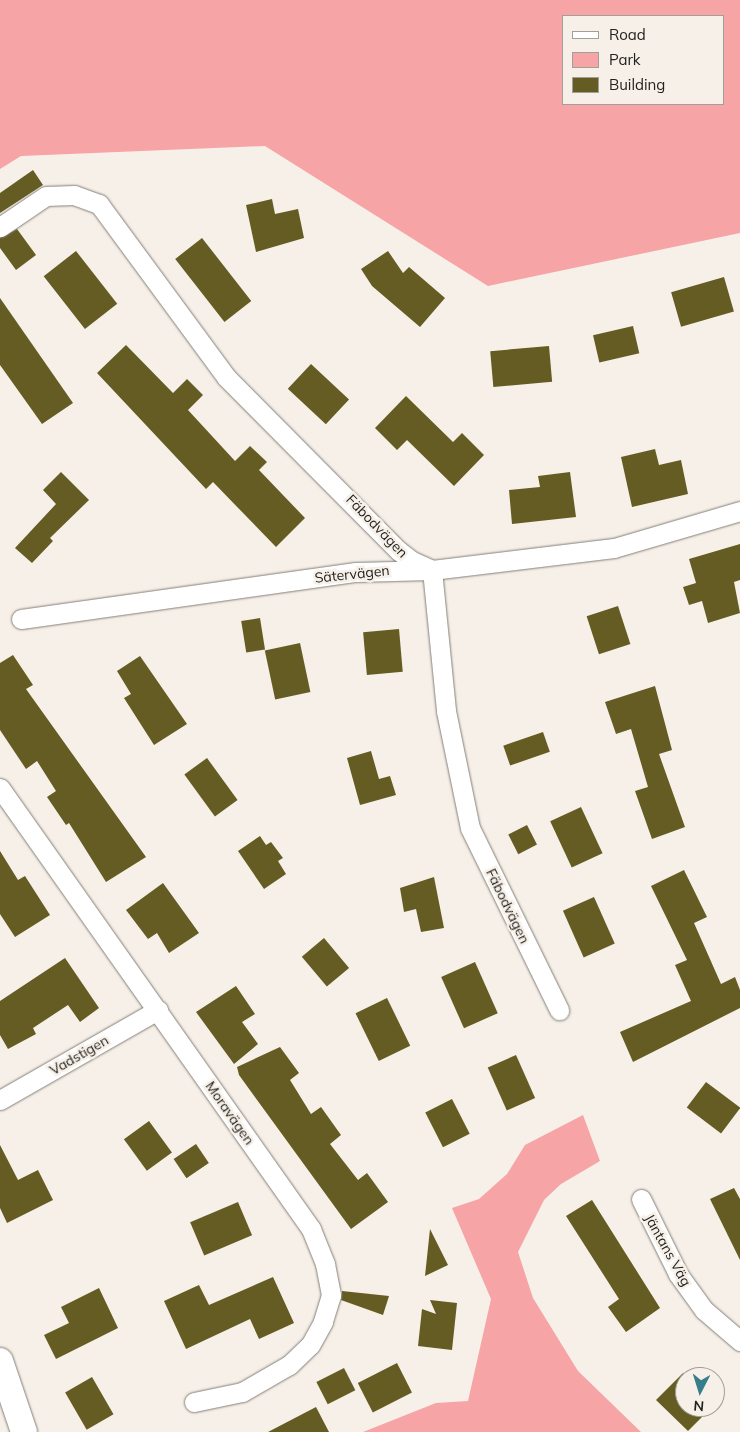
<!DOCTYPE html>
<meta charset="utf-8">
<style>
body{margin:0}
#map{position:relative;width:740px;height:1432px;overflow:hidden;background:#f6f0e8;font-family:Mulish,sans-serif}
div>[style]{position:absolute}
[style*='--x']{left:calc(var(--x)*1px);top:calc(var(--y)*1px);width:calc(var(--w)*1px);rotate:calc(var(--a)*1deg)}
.green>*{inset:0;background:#f6a4a6}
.building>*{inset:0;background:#645c22;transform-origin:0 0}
.roads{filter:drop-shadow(0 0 1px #847f78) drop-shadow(0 0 1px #847f78)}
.street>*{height:19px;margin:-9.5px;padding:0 9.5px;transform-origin:9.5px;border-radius:9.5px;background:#fff}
.secondary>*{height:26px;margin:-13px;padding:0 13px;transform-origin:13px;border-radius:13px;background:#fff}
span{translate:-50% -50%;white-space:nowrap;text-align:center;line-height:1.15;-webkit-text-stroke:5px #f6f0e8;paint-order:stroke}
.street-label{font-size:14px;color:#24221f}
.legend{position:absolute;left:562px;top:15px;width:162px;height:90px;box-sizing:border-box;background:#f6f0e8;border:1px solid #a29e98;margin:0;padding:6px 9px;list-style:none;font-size:15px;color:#24221f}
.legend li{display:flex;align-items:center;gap:10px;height:25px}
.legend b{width:25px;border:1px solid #a29e98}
.north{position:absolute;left:675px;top:1367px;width:50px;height:50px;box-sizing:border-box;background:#f6f0e8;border:1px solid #a29e98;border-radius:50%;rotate:185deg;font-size:14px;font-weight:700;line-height:20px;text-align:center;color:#24221f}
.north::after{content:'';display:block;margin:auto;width:18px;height:22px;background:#387d8b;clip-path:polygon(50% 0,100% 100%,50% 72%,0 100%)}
</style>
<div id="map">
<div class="green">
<div style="clip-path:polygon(evenodd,0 0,740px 0,740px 233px,488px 286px,265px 146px,21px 156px,0 169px,0 0,564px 16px,724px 16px,724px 104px,564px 104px,564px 16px)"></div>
<div style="clip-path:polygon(583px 1115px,600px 1161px,561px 1184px,544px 1200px,518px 1252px,533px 1298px,578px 1371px,641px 1432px,363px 1432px,436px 1403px,468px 1401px,491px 1299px,452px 1208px,479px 1199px,507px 1174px,525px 1145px)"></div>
</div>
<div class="building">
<div style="clip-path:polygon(33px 170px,43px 185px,0 213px,0 193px)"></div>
<div style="clip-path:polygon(272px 199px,275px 214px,298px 209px,304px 238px,256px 252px,246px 205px)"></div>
<div style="clip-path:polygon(17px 229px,36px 255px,16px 270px,0 248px,0 238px)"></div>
<div style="left:202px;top:238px;width:80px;height:34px;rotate:52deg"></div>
<div style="left:76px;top:251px;width:67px;height:41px;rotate:52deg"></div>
<div style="clip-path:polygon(388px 251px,403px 273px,409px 267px,445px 298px,420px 327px,372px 286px,361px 269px)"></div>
<div style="left:724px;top:277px;width:36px;height:55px;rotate:74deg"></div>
<div style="clip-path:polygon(0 298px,73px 403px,42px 424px,0 365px)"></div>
<div style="left:633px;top:326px;width:28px;height:41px;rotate:77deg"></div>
<div style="clip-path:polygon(126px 345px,173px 393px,187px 379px,203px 395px,188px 410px,235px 461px,250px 446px,267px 462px,259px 470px,305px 518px,276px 547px,213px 482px,206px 489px,97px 373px)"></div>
<div style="left:549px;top:346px;width:36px;height:59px;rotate:85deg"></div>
<div style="left:311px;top:364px;width:52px;height:34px;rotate:43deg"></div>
<div style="clip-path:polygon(406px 396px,453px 442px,462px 433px,484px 455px,454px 486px,407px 440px,397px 450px,375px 428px)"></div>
<div style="clip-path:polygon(655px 449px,659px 465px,681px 460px,688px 494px,632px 507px,621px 457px)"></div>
<div style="clip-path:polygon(61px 472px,89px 500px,50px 538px,53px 541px,32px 563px,15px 548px,56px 504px,43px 490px)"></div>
<div style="clip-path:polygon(570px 472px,576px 517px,512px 524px,509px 490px,540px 487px,538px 476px)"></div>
<div style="clip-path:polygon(740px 544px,740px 580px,734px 582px,740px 613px,708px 623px,702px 601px,689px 605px,683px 587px,696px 583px,689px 559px)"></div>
<div style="left:618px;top:606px;width:40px;height:33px;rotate:72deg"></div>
<div style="left:260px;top:618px;width:32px;height:19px;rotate:81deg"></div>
<div style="left:399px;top:629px;width:43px;height:36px;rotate:85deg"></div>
<div style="left:300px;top:643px;width:50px;height:36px;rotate:78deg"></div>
<div style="clip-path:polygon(13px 655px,33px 685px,26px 689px,146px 857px,106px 882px,69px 823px,66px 825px,47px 797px,56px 791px,37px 761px,26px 769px,0 730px,0 663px)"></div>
<div style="clip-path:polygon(140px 656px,187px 724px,154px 745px,124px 698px,131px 694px,117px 671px)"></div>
<div style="clip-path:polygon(655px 686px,672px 750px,659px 754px,685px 827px,652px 839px,635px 791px,648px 787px,631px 729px,616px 734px,605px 702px)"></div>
<div style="left:543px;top:732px;width:21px;height:42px;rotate:71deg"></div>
<div style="clip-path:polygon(371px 751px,379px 779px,390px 776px,396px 795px,360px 805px,347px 758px)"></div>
<div style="left:207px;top:758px;width:52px;height:28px;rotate:54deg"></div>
<div style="left:581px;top:807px;width:51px;height:34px;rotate:65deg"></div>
<div style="left:527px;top:825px;width:22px;height:21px;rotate:63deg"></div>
<div style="clip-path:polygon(260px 836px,266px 845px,271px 842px,283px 858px,278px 861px,286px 874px,264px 889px,238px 851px)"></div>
<div style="clip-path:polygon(0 851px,18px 880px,25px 876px,50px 915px,15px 937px,0 914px)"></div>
<div style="clip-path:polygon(684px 870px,707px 917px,694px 923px,721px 984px,735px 977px,740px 990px,740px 1008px,633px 1062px,620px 1032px,691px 1001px,675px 965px,687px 960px,651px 886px)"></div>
<div style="clip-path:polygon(434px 877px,444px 928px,421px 932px,416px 909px,404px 912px,400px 888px)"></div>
<div style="clip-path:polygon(163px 883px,199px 933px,169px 953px,157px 933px,148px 939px,126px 910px)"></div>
<div style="left:594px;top:897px;width:51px;height:34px;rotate:66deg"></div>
<div style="left:324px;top:938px;width:39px;height:29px;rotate:50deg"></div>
<div style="clip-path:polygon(65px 958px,99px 1008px,80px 1022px,68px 1005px,33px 1028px,36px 1034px,8px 1049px,0 1035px,0 1001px)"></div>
<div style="left:475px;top:962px;width:56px;height:37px;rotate:66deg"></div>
<div style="clip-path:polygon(236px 986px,255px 1014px,242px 1022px,258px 1044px,234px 1064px,196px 1012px)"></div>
<div style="left:387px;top:998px;width:53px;height:35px;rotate:64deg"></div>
<div style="clip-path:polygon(280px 1047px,299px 1073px,290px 1080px,311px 1114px,321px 1107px,341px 1135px,330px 1144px,358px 1180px,367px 1173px,388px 1202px,351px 1229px,239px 1075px,237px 1067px)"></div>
<div style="left:516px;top:1055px;width:47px;height:31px;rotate:66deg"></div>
<div style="left:706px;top:1082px;width:43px;height:32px;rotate:37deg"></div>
<div style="left:452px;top:1099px;width:39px;height:30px;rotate:63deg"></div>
<div style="left:149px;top:1121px;width:39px;height:31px;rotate:54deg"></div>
<div style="left:196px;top:1144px;width:23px;height:27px;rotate:56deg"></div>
<div style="clip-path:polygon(0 1145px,18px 1180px,38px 1170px,53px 1200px,7px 1223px,0 1208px)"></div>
<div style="clip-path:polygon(734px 1188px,740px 1199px,740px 1260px,710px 1199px)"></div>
<div style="clip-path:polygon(592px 1200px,660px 1308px,626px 1332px,608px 1307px,619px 1299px,566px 1216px)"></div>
<div style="left:238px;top:1202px;width:36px;height:52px;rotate:67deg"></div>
<div style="clip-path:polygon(430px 1229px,448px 1265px,425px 1276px)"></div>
<div style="clip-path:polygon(273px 1277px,294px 1323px,259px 1339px,250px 1319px,186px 1349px,164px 1301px,199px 1285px,209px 1305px)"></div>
<div style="clip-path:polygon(99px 1288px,118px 1328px,56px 1359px,44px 1335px,69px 1323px,61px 1307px)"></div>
<div style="clip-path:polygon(342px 1291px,389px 1296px,383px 1315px,341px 1300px)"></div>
<div style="clip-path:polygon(430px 1300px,457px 1303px,452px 1350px,418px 1346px,422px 1309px,436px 1314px)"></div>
<div style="left:397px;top:1363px;width:33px;height:44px;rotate:63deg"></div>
<div style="left:344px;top:1368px;width:25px;height:31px;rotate:63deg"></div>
<div style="clip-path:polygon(683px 1373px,687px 1377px,685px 1407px,712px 1407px,688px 1431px,656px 1400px)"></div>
<div style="left:92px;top:1377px;width:43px;height:31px;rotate:60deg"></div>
<div style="clip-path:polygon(316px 1407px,329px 1432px,268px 1432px)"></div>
</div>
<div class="roads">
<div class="street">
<div style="--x:0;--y:227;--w:55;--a:-34"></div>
<div style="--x:46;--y:196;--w:28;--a:-2"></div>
<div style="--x:74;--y:195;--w:27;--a:20"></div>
<div style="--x:99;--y:204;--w:215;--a:53.7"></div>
<div style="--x:226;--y:377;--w:245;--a:45.2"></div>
<div style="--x:399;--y:551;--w:16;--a:38"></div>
<div style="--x:412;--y:561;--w:22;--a:24"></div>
<div style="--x:432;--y:570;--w:142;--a:84.3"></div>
<div style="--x:446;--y:711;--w:119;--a:78.4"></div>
<div style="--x:470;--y:828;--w:203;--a:63.9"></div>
<div style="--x:21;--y:619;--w:338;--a:-8"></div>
<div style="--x:356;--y:572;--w:76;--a:-1.5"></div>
<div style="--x:432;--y:570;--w:183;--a:-6.9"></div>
<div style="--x:614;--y:548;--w:131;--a:-16.4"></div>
<div style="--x:0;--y:788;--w:540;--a:54.81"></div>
<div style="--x:311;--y:1229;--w:38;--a:68"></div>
<div style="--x:325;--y:1264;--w:32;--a:79"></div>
<div style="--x:331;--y:1295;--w:28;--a:107"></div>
<div style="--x:323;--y:1322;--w:26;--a:119"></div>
<div style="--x:310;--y:1345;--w:29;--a:136"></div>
<div style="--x:289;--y:1365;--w:54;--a:150.1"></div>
<div style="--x:242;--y:1392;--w:49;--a:168.2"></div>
<div style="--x:0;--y:1100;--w:182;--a:-29.7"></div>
<div style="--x:641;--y:1199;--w:84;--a:63.7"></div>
<div style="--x:678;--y:1274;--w:44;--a:54.2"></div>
<div style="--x:704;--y:1310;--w:48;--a:40.7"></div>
</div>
<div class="secondary">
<div style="--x:0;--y:1361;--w:75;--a:71.3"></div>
</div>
</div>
<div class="street-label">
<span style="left:377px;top:526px;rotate:46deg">Fäbodvägen</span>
<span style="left:352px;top:574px;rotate:-6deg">Sätervägen</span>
<span style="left:508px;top:906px;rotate:64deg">Fäbodvägen</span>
<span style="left:79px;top:1055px;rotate:-30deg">Vadstigen</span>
<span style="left:230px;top:1113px;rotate:55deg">Moravägen</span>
<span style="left:668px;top:1250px;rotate:61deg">Jäntans Väg</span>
</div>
<ul class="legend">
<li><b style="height:6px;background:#fff"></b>Road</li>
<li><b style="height:14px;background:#f6a4a6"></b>Park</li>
<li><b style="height:14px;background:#645c22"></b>Building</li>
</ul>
<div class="north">N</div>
</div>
